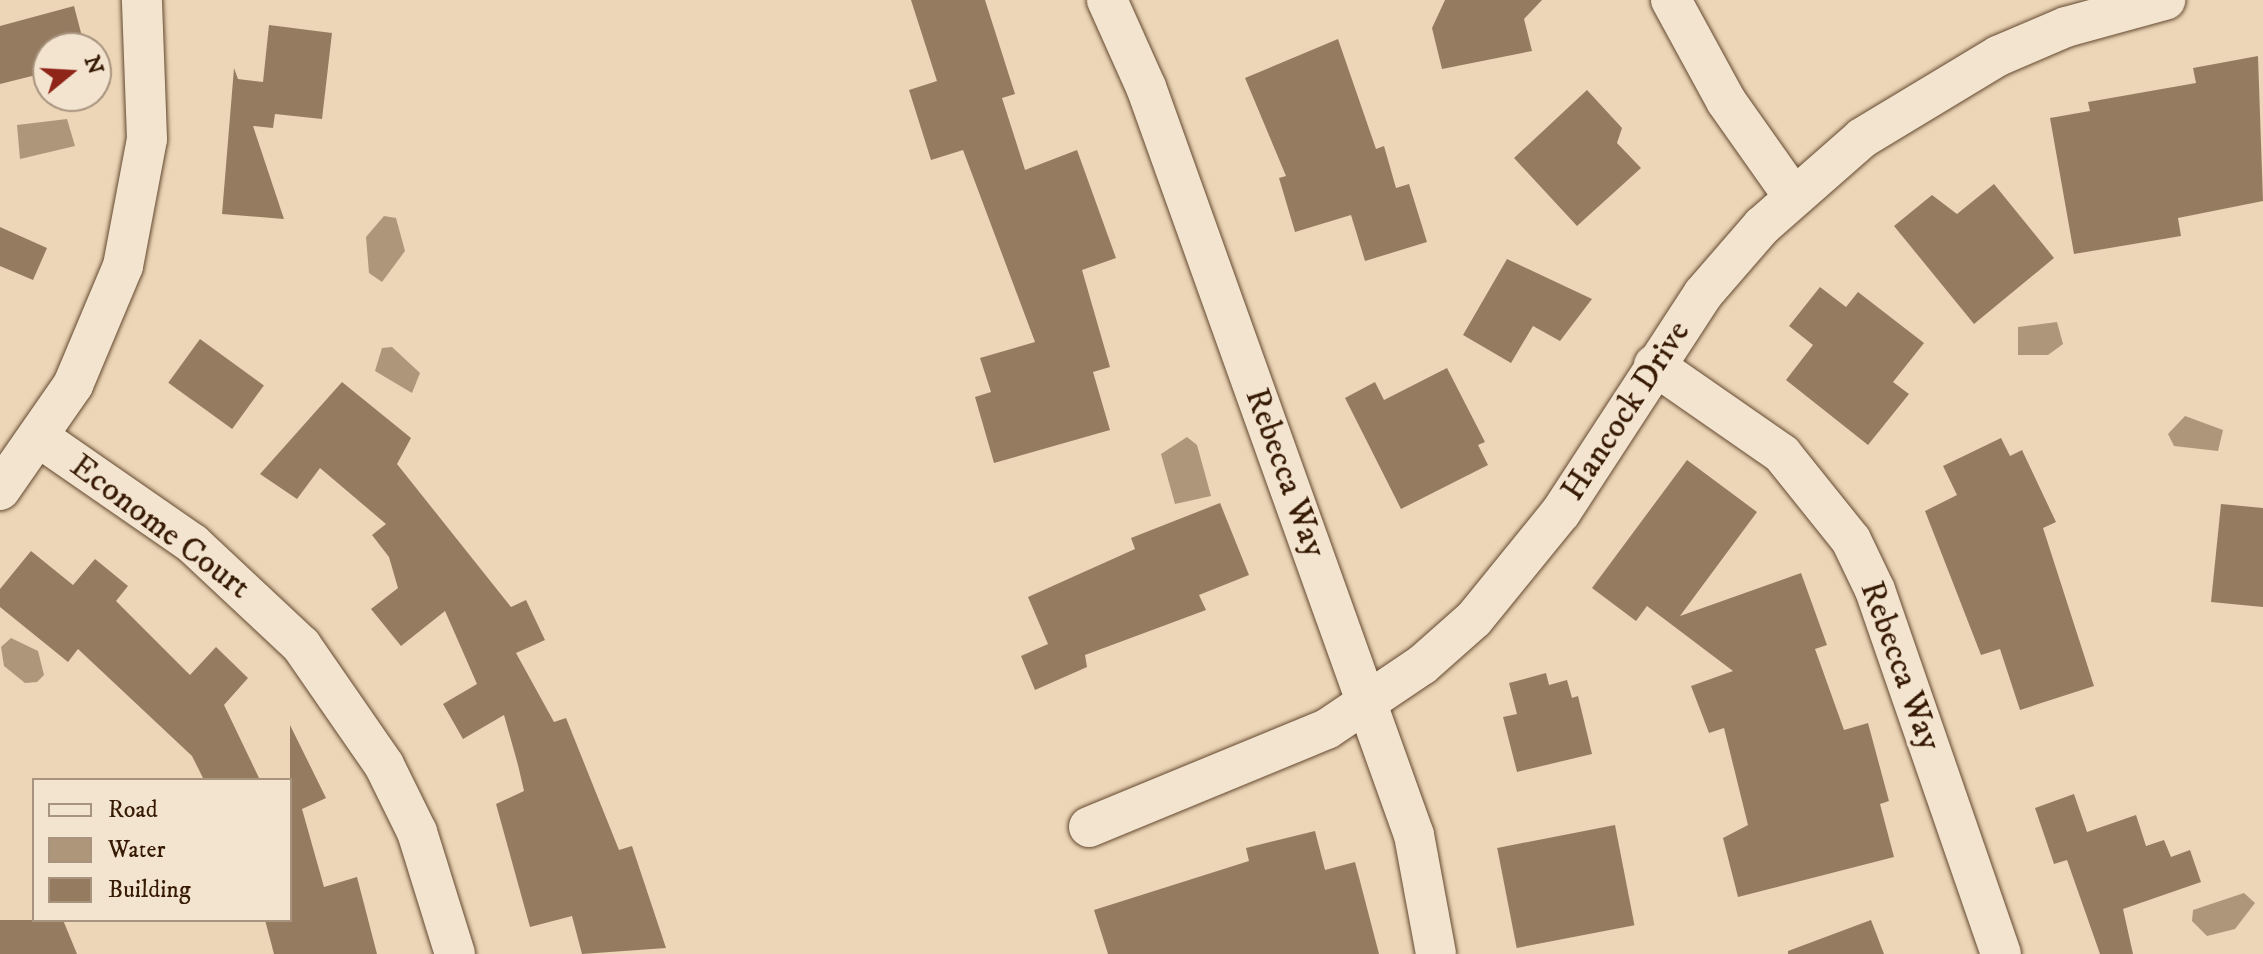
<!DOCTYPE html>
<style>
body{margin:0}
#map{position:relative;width:2263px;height:954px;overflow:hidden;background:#ecd6b7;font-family:"IM FELL DW Pica",serif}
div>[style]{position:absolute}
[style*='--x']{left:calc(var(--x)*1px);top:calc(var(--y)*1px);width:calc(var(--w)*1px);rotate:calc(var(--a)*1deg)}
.water>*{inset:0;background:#ae967a}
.building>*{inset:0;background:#957c61;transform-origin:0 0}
.roads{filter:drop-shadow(0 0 2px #644930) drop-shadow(0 0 2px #644930)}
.street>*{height:40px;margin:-20px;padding:0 20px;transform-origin:20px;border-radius:20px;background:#f3e4d0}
span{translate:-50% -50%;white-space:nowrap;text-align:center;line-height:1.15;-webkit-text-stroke:7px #f3e4d0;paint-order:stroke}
.street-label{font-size:34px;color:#371a03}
.legend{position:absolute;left:32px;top:778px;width:260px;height:144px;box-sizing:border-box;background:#f3e4d0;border:2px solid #a8937e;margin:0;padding:10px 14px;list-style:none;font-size:24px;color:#371a03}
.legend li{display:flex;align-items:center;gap:16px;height:40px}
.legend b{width:40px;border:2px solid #a8937e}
.north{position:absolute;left:32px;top:32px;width:80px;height:80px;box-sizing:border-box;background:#f3e4d0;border:2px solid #a8937e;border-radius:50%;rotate:72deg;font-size:22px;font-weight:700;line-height:32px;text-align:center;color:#371a03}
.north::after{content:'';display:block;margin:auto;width:28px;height:36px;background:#8f2418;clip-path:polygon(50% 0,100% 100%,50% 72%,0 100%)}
</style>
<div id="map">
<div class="water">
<div style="clip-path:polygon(67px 119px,75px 146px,20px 159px,17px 125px)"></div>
<div style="clip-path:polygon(384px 216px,396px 218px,405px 251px,382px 282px,369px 273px,366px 237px)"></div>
<div style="clip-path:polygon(2057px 322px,2063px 344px,2048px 355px,2018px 355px,2018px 327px)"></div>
<div style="clip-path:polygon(392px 347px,420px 373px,412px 393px,375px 371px,382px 348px)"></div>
<div style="clip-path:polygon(2185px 416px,2223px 430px,2218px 451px,2174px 446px,2168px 434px)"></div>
<div style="clip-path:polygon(1187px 437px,1197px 445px,1211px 496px,1175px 504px,1161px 454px)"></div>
<div style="clip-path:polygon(11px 638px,38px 651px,44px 675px,37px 682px,25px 683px,4px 666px,1px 647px)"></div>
<div style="clip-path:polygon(2244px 893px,2255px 903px,2235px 929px,2207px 936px,2192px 921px,2193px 910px)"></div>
</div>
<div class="building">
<div style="clip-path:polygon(911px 0,985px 0,1015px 94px,1002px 98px,1025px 170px,1077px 150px,1116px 258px,1082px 270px,1110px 367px,1093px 372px,1110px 430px,994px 463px,975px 397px,991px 392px,980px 358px,1035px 342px,963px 150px,931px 160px,909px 90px,937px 81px)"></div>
<div style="clip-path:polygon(1445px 0,1542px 0,1524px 19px,1532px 51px,1442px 69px,1432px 28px)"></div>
<div style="clip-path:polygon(74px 6px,85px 48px,48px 48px,48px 72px,0 84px,0 26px)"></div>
<div style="clip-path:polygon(269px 25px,332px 33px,322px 119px,275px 114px,273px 128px,253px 126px,284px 219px,222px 214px,234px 68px,238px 79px,263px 82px)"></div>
<div style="clip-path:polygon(1338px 39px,1376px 149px,1384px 146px,1396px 188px,1409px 184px,1427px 242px,1365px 261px,1351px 215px,1295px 232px,1279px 178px,1286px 176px,1245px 78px)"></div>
<div style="clip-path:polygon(2258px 56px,2263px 201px,2178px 218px,2181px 236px,2074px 254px,2050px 118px,2090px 111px,2088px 102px,2196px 83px,2193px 68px)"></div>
<div style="clip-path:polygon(1587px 90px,1622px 128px,1617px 143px,1641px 168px,1577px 226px,1514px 158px)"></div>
<div style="clip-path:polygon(1994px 184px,2054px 258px,1974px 324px,1894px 226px,1932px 195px,1957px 214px)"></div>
<div style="clip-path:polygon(0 227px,47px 248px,33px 280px,0 266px)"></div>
<div style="clip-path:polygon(1507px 259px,1592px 299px,1560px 341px,1533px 326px,1511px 363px,1463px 335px)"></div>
<div style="clip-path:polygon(1820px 287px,1846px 307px,1858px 292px,1924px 343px,1893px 382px,1909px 394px,1868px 445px,1786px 380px,1813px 345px,1789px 326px)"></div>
<div style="left:200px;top:339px;width:79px;height:54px;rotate:36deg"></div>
<div style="clip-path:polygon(1447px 368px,1485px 442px,1478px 445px,1488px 465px,1401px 509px,1345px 398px,1375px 382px,1384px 400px)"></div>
<div style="clip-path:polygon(342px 382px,411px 438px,397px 464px,511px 607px,526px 600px,545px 640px,516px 653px,554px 722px,566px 718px,619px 850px,632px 846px,666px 948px,582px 954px,572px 916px,530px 927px,496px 804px,524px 791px,518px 765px,504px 715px,463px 739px,443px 704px,477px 684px,445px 611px,401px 646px,371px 609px,398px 588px,389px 557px,372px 535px,386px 524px,320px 468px,297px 499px,260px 474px)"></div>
<div style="clip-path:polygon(2001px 438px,2010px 456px,2022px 450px,2056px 522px,2043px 528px,2094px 686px,2020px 710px,2000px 649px,1981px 655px,1925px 511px,1957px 495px,1943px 466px)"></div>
<div style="clip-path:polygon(1687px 460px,1757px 512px,1680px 616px,1801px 573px,1827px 645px,1815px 649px,1844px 730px,1868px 723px,1889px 801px,1880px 804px,1894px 857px,1738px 897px,1723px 838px,1748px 825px,1724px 728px,1709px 733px,1691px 686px,1733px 671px,1647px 606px,1636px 621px,1592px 588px)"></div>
<div style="clip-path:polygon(1220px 503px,1249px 575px,1199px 595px,1206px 610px,1085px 655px,1087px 667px,1035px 690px,1021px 656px,1048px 644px,1028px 597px,1135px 549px,1131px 538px)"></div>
<div style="clip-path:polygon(2221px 504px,2263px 508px,2263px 607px,2211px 602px)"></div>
<div style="clip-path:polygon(31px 551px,73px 585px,95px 559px,128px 586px,116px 601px,190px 675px,216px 647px,248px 678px,224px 705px,260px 780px,204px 780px,192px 756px,78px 649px,68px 662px,0 607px,0 589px)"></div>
<div style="clip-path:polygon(1546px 673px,1549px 685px,1567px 680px,1572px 698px,1578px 696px,1592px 754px,1517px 772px,1503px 717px,1517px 714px,1509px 683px)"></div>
<div style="clip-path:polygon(290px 725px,326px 798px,302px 809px,324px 887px,357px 877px,377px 954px,274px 954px,265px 920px,290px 920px)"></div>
<div style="clip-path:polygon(2074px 794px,2087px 832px,2136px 815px,2146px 846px,2164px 840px,2171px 857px,2190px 850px,2201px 882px,2123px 909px,2133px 954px,2100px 954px,2067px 860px,2054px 864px,2035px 808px)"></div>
<div style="left:1615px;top:825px;width:102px;height:120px;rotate:79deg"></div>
<div style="clip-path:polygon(1315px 831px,1325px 870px,1355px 862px,1379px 954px,1108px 954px,1094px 910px,1249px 861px,1246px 848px)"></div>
<div style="clip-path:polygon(0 920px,63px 920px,77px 954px,0 954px)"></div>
<div style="clip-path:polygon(1871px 920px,1884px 954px,1788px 954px,1788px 951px)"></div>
</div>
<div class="roads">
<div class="street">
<div style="--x:1107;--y:0;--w:95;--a:65.9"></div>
<div style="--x:1146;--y:87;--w:795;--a:70.29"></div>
<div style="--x:1414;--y:835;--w:121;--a:79.5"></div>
<div style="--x:1671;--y:0;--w:115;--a:61.4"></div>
<div style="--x:1726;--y:101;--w:116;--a:54.8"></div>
<div style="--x:1654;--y:365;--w:156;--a:34.8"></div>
<div style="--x:1782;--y:454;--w:110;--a:51.3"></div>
<div style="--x:1851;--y:540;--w:55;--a:64.4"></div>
<div style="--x:1875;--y:590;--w:385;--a:70.9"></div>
<div style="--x:40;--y:438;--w:186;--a:34.7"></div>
<div style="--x:193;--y:544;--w:148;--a:43.1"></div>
<div style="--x:301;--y:645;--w:146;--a:55.3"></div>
<div style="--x:384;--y:765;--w:75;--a:63.8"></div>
<div style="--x:417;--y:832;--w:128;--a:72.7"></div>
<div style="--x:0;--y:490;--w:128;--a:-55.2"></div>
<div style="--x:73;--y:385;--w:129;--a:-67.2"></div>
<div style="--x:123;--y:266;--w:129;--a:-79.3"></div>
<div style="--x:147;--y:139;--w:139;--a:-92.1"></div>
<div style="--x:1089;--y:827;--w:257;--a:-22.4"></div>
<div style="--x:1327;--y:729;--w:115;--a:-34"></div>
<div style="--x:1422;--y:665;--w:69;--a:-41.5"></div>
<div style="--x:1474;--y:619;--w:138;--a:-50.9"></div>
<div style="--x:1561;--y:512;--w:260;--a:-56.9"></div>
<div style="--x:1703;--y:294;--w:90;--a:-49.1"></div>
<div style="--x:1762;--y:226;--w:133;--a:-41.3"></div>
<div style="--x:1862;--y:138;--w:159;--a:-31.1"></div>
<div style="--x:1998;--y:56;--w:74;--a:-23.1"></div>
<div style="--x:2066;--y:27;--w:103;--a:-15.3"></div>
</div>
</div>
<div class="street-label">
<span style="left:1626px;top:411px;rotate:-57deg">Hancock Drive</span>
<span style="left:1285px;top:473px;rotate:70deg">Rebecca Way</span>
<span style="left:160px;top:527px;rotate:37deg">Econome Court</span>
<span style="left:1900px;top:666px;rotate:70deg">Rebecca Way</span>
</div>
<ul class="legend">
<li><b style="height:10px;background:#f3e4d0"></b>Road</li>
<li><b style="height:22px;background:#ae967a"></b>Water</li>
<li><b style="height:22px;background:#957c61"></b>Building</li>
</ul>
<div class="north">N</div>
</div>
